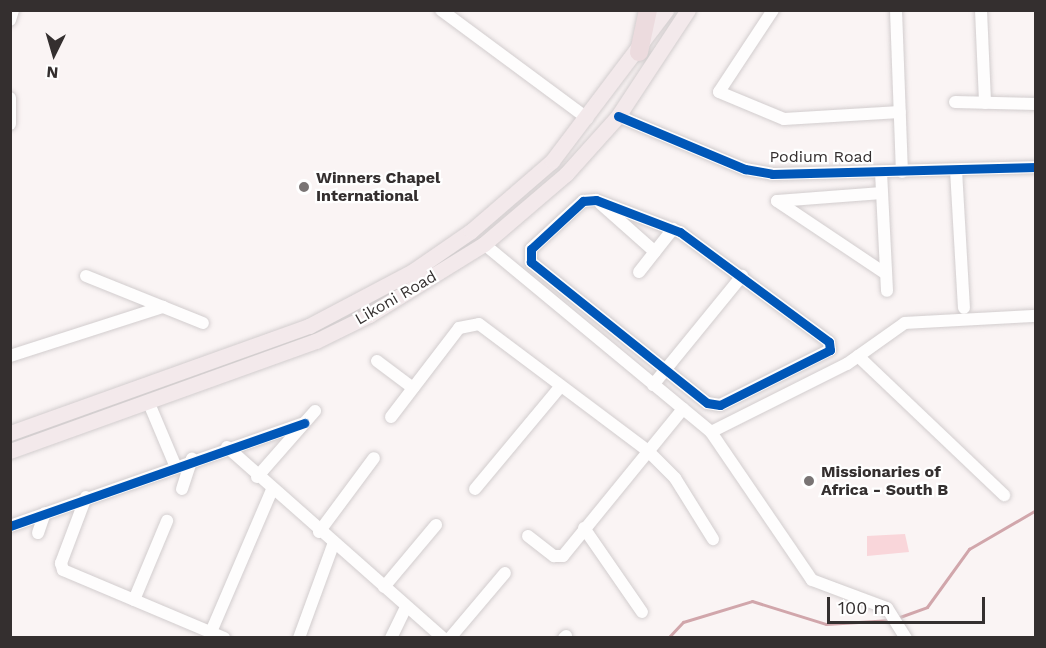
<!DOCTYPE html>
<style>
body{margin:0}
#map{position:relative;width:1046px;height:648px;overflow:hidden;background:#faf4f4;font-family:"Work Sans",sans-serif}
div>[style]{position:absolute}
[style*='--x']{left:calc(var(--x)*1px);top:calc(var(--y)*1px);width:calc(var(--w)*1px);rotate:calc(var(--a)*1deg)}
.green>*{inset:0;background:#f9d6da}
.stream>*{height:3px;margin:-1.5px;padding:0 1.5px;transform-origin:1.5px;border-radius:1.5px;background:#d1a6ab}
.roads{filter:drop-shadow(0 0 2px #d2cdce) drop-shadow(0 0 2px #d2cdce)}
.minor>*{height:12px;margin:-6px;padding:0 6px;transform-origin:6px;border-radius:6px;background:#fefdfd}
.major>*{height:15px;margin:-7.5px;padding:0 7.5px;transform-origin:7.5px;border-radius:7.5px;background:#f3e9eb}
.highway>*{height:18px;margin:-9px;padding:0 9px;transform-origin:9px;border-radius:9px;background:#ecdbde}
.cycleway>*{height:9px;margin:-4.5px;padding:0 4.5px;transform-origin:4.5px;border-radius:4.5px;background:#0057b8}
.dots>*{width:16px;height:16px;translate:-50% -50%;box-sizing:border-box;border:3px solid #fff;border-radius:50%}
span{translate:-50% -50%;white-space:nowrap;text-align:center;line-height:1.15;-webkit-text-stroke:4.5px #fff;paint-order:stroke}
.street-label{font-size:16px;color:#342f2f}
.poi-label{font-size:16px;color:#342f2f;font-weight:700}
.left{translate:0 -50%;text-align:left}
.frame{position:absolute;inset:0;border:12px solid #342f2f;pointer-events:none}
.north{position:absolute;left:24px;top:24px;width:60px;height:60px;-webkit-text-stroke:4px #fff;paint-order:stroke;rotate:185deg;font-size:16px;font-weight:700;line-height:24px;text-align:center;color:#342f2f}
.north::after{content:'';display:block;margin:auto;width:21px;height:27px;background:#342f2f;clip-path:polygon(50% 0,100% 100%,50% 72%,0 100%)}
.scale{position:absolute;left:827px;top:597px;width:158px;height:27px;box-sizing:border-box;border:3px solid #342f2f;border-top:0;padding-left:8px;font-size:18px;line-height:21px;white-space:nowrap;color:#342f2f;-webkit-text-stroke:4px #fff;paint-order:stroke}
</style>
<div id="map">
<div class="green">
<div style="clip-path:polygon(905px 534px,909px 552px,867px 556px,867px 536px)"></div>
</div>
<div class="stream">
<div style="--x:897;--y:618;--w:32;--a:-20"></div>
<div style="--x:927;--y:607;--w:72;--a:-54.1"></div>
<div style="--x:969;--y:549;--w:78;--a:-30.2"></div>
<div style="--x:668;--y:638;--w:22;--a:-47"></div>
<div style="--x:683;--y:622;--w:72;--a:-16.9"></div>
<div style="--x:752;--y:601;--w:77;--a:17.3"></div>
<div style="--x:826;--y:624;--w:65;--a:-3.5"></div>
</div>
<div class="roads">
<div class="minor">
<div style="--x:441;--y:10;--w:182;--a:36.5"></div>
<div style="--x:773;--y:10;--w:98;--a:123.4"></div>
<div style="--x:719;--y:92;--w:70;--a:22.6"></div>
<div style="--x:784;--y:119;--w:116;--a:-3.5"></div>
<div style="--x:896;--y:10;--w:162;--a:87.9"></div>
<div style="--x:981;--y:10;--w:93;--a:87.5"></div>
<div style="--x:10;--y:20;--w:10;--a:-73"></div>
<div style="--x:10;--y:98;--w:26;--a:90"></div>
<div style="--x:955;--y:102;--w:81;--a:1.4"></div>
<div style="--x:618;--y:116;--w:138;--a:22.7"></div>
<div style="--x:745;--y:169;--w:27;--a:10"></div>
<div style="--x:772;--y:174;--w:264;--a:-1.5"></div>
<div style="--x:956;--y:170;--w:138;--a:86.7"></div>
<div style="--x:881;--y:172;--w:119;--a:87.1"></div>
<div style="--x:596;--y:200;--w:90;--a:20.9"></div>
<div style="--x:680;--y:232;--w:185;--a:36.4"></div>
<div style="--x:829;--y:342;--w:8;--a:83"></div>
<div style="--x:830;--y:350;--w:123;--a:153.4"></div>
<div style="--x:720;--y:405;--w:13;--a:-171"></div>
<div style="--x:707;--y:403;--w:226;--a:-141.3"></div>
<div style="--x:531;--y:262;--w:13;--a:-90"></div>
<div style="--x:531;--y:249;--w:71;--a:-42.7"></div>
<div style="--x:583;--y:201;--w:13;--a:-4"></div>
<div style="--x:777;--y:201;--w:131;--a:33.8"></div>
<div style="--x:777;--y:201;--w:105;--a:-4.4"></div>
<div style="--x:601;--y:204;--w:72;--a:41.6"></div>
<div style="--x:484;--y:244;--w:295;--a:39.6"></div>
<div style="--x:711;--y:432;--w:179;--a:55.7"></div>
<div style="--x:812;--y:580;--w:80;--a:20.5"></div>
<div style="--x:887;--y:608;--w:36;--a:58"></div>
<div style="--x:639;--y:272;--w:55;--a:-51.7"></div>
<div style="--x:86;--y:276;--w:126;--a:21.9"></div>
<div style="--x:10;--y:356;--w:161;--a:-17.8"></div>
<div style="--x:858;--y:356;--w:202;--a:43.6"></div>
<div style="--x:377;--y:361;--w:45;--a:36.9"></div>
<div style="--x:653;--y:385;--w:141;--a:-50.8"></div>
<div style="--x:148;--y:401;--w:69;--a:67.1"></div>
<div style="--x:391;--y:417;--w:112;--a:-52.6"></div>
<div style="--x:459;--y:328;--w:20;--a:-11"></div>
<div style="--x:479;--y:324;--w:210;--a:36.9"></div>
<div style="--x:647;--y:450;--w:40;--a:45"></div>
<div style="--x:675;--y:478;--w:72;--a:58.1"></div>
<div style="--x:711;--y:432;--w:152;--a:-26.6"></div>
<div style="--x:847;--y:364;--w:71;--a:-35.3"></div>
<div style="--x:905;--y:323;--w:131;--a:-3.1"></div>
<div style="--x:227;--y:447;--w:288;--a:41.5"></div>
<div style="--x:257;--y:477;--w:88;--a:-48.7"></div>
<div style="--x:182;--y:489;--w:32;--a:-72"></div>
<div style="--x:475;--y:489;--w:133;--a:-50.2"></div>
<div style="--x:86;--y:497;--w:71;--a:110.7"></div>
<div style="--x:61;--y:563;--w:7;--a:74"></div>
<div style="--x:63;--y:570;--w:175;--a:22.9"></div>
<div style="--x:10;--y:526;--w:312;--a:-19.3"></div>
<div style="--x:584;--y:528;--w:102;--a:55.4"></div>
<div style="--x:319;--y:532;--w:92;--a:-53.4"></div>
<div style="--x:38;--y:533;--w:21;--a:-71"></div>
<div style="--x:528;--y:536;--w:33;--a:38"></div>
<div style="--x:554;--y:556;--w:9;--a:0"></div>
<div style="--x:563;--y:556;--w:190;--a:-50.8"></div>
<div style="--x:384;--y:587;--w:81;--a:-50"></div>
<div style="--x:134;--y:600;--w:86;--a:-67.3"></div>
<div style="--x:211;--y:632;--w:155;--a:-66.8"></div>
<div style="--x:299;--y:638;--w:99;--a:-69.9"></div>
<div style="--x:391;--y:638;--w:34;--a:-64"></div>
<div style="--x:450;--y:638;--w:85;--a:-49.8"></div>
<div style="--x:564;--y:638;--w:3;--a:-45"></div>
</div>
<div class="major">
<div style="--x:10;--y:433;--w:318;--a:-19.7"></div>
<div style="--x:309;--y:326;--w:118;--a:-27.9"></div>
<div style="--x:413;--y:271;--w:70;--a:-34.6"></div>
<div style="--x:471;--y:231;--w:107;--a:-40.8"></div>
<div style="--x:552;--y:161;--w:189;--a:-52.9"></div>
<div style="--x:10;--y:451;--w:325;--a:-19.8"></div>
<div style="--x:316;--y:341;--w:59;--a:-26.1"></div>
<div style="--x:369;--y:315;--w:135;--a:-31.7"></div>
<div style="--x:484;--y:244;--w:108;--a:-40.5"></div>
<div style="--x:566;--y:174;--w:78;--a:-48.1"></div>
<div style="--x:618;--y:116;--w:127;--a:-56.6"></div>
</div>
<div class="highway">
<div style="--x:639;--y:52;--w:43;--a:-77.9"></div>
</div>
</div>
<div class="cycleway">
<div style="--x:618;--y:116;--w:138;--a:22.7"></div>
<div style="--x:745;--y:169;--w:27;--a:10"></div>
<div style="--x:772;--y:174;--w:264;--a:-1.5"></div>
<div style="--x:596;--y:200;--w:90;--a:20.9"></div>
<div style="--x:680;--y:232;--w:185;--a:36.4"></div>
<div style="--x:829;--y:342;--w:8;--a:83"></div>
<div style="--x:830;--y:350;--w:123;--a:153.4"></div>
<div style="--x:720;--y:405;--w:13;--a:-171"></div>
<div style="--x:707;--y:403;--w:226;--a:-141.3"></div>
<div style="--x:531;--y:262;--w:13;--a:-90"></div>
<div style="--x:531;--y:249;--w:71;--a:-42.7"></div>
<div style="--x:583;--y:201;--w:13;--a:-4"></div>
<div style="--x:10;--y:526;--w:312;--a:-19.3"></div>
</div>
<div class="dots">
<div style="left:304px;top:187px;background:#797474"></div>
<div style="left:809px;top:481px;background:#797474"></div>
</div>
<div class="street-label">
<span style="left:821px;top:157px">Podium Road</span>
<span style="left:396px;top:298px;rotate:-30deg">Likoni Road</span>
</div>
<div class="poi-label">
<span class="left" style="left:316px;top:187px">Winners Chapel<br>International</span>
<span class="left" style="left:821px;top:481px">Missionaries of<br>Africa - South B</span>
</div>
<div class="frame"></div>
<div class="north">N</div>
<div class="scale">100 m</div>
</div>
